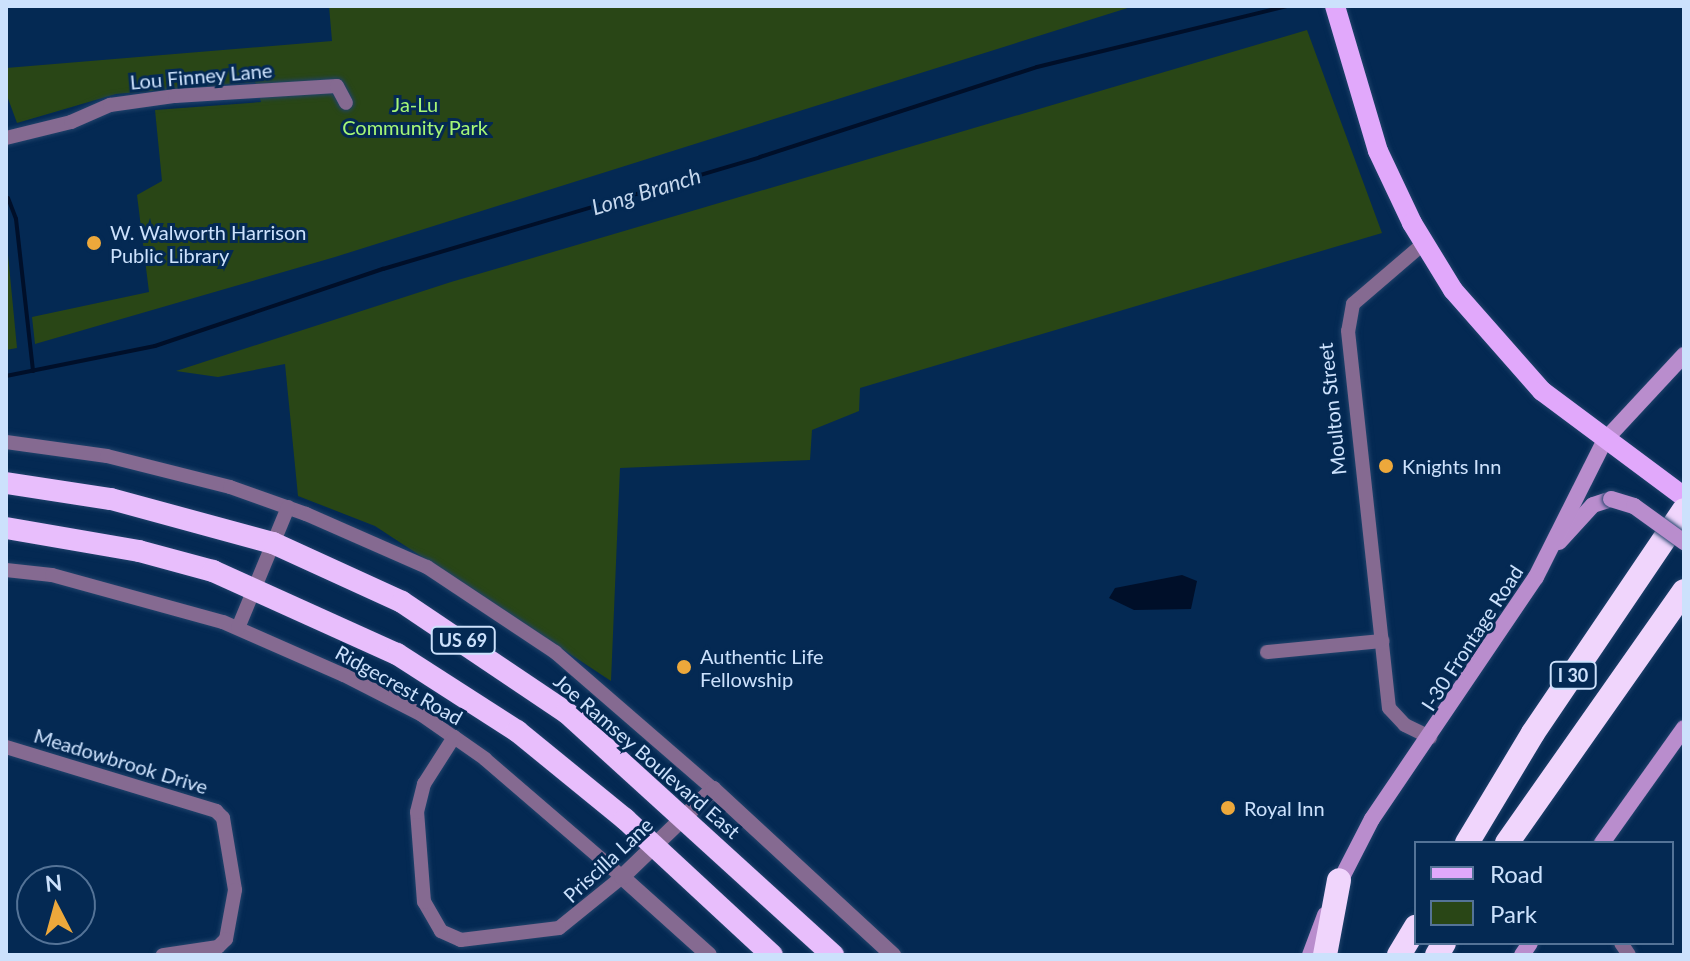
<!DOCTYPE html>
<style>
body{margin:0}
#map{position:relative;width:1690px;height:961px;overflow:hidden;background:#042953;font-family:Lato,sans-serif}
div>[style]{position:absolute}
[style*='--x']{left:calc(var(--x)*1px);top:calc(var(--y)*1px);width:calc(var(--w)*1px);rotate:calc(var(--a)*1deg)}
.green>*{inset:0;background:#294616}
.water>*{inset:0;background:#000f29}
.stream>*{height:4px;margin:-2px;padding:0 2px;transform-origin:2px;border-radius:2px;background:#000f29}
.roads{filter:drop-shadow(0 0 2px #20436b) drop-shadow(0 0 2px #20436b)}
.minor>*{height:14px;margin:-7px;padding:0 7px;transform-origin:7px;border-radius:7px;background:#856a91}
.tertiary>*{height:16px;margin:-8px;padding:0 8px;transform-origin:8px;border-radius:8px;background:#856a91}
.secondary>*{height:16px;margin:-8px;padding:0 8px;transform-origin:8px;border-radius:8px;background:#b98dcd}
.primary>*{height:20px;margin:-10px;padding:0 10px;transform-origin:10px;border-radius:10px;background:#e1a8fb}
.trunk>*{height:22px;margin:-11px;padding:0 11px;transform-origin:11px;border-radius:11px;background:#e8befc}
.motorway>*{height:24px;margin:-12px;padding:0 12px;transform-origin:12px;border-radius:12px;background:#f0d5fc}
.bridges{filter:drop-shadow(0 0 2px #20436b) drop-shadow(0 0 2px #20436b)}
.secondary-bridge>*{height:16px;margin:-8px;padding:0 8px;transform-origin:8px;border-radius:8px;background:#b98dcd}
.dots>*{width:22px;height:22px;translate:-50% -50%;box-sizing:border-box;border:4px solid #042953;border-radius:50%}
span{translate:-50% -50%;white-space:nowrap;text-align:center;line-height:1.15;-webkit-text-stroke:6px #042953;paint-order:stroke}
.shield-label span{padding:2px 6px;background:#042953;border:2px solid;border-radius:6px;-webkit-text-stroke-width:0}
.shield-label{font-size:18px;color:#cce1fc;font-weight:700}
.street-label{font-size:20px;color:#cce1fc}
.park-label{font-size:20px;color:#a6f676}
.poi-label{font-size:20px;color:#cce1fc}
.left{translate:0 -50%;text-align:left}
.water-label{font-size:22px;color:#c5d7ed;font-style:italic}
.frame{position:absolute;inset:0;border:8px solid #cce1fc;pointer-events:none}
.legend{position:absolute;left:1414px;top:841px;width:260px;height:104px;box-sizing:border-box;background:#042953;border:2px solid #547397;margin:0;padding:10px 14px;list-style:none;font-size:24px;color:#cce1fc}
.legend li{display:flex;align-items:center;gap:16px;height:40px}
.legend b{width:40px;border:2px solid #547397}
.north{position:absolute;left:16px;top:865px;width:80px;height:80px;box-sizing:border-box;background:#042953;border:2px solid #547397;border-radius:50%;rotate:354deg;font-size:22px;font-weight:700;line-height:32px;text-align:center;color:#cce1fc}
.north::after{content:'';display:block;margin:auto;width:28px;height:36px;background:#eda83b;clip-path:polygon(50% 0,100% 100%,50% 72%,0 100%)}
</style>
<div id="map">
<div class="green">
<div style="clip-path:polygon(329px 6px,1134px 6px,335px 257px,35px 344px,32px 317px,149px 292px,137px 195px,162px 181px,155px 110px,261px 102px,255px 82px,116px 94px,17px 123px,6px 93px,6px 68px,332px 41px)"></div>
<div style="clip-path:polygon(1307px 30px,1382px 233px,860px 388px,859px 411px,812px 430px,810px 460px,620px 468px,611px 681px,375px 526px,298px 496px,285px 364px,218px 377px,176px 371px,451px 282px)"></div>
<div style="clip-path:polygon(6px 234px,17px 348px,6px 350px)"></div>
</div>
<div class="water">
<div style="clip-path:polygon(1182px 575px,1197px 581px,1191px 609px,1134px 610px,1109px 598px,1115px 588px)"></div>
</div>
<div class="stream">
<div style="--x:8;--y:198;--w:22;--a:69"></div>
<div style="--x:16;--y:219;--w:153;--a:83.6"></div>
<div style="--x:6;--y:376;--w:152;--a:-11.4"></div>
<div style="--x:155;--y:346;--w:241;--a:-18.7"></div>
<div style="--x:383;--y:269;--w:393;--a:-16.5"></div>
<div style="--x:760;--y:157;--w:291;--a:-18"></div>
<div style="--x:1037;--y:67;--w:257;--a:-13.7"></div>
</div>
<div class="roads">
<div class="minor">
<div style="--x:6;--y:138;--w:67;--a:-13.8"></div>
<div style="--x:71;--y:122;--w:43;--a:-23.6"></div>
<div style="--x:110;--y:105;--w:66;--a:-7.9"></div>
<div style="--x:175;--y:96;--w:162;--a:-3.5"></div>
<div style="--x:337;--y:86;--w:19;--a:62"></div>
<div style="--x:1423;--y:244;--w:92;--a:139.4"></div>
<div style="--x:1353;--y:304;--w:27;--a:100"></div>
<div style="--x:1348;--y:331;--w:379;--a:83.8"></div>
<div style="--x:1389;--y:708;--w:23;--a:47"></div>
<div style="--x:1405;--y:725;--w:28;--a:26"></div>
<div style="--x:6;--y:442;--w:102;--a:7.9"></div>
<div style="--x:107;--y:456;--w:127;--a:14.1"></div>
<div style="--x:230;--y:487;--w:81;--a:19.6"></div>
<div style="--x:306;--y:514;--w:132;--a:23.7"></div>
<div style="--x:427;--y:567;--w:154;--a:33.6"></div>
<div style="--x:555;--y:652;--w:209;--a:40.9"></div>
<div style="--x:6;--y:570;--w:46;--a:6.2"></div>
<div style="--x:52;--y:575;--w:177;--a:15.4"></div>
<div style="--x:223;--y:622;--w:132;--a:23.7"></div>
<div style="--x:344;--y:675;--w:88;--a:27.1"></div>
<div style="--x:422;--y:715;--w:39;--a:35"></div>
<div style="--x:454;--y:737;--w:38;--a:35"></div>
<div style="--x:485;--y:759;--w:181;--a:40.7"></div>
<div style="--x:622;--y:877;--w:81;--a:141"></div>
<div style="--x:559;--y:928;--w:99;--a:173"></div>
<div style="--x:461;--y:940;--w:22;--a:-156"></div>
<div style="--x:441;--y:931;--w:34;--a:-120"></div>
<div style="--x:424;--y:902;--w:90;--a:-94.4"></div>
<div style="--x:417;--y:812;--w:29;--a:-76"></div>
<div style="--x:424;--y:784;--w:56;--a:-57.4"></div>
<div style="--x:238;--y:628;--w:131;--a:-67.5"></div>
<div style="--x:1267;--y:652;--w:116;--a:-5.5"></div>
<div style="--x:6;--y:747;--w:220;--a:16.9"></div>
<div style="--x:216;--y:811;--w:10;--a:45"></div>
<div style="--x:223;--y:818;--w:73;--a:80.5"></div>
<div style="--x:235;--y:890;--w:50;--a:100.4"></div>
<div style="--x:226;--y:939;--w:11;--a:135"></div>
<div style="--x:218;--y:947;--w:56;--a:171.7"></div>
<div style="--x:1621;--y:943;--w:14;--a:56"></div>
</div>
<div class="tertiary">
<div style="--x:709;--y:955;--w:117;--a:-138.1"></div>
<div style="--x:622;--y:877;--w:127;--a:-44"></div>
<div style="--x:713;--y:789;--w:245;--a:42.7"></div>
</div>
<div class="secondary">
<div style="--x:1559;--y:542;--w:50;--a:-47.4"></div>
<div style="--x:1593;--y:505;--w:19;--a:-18"></div>
<div style="--x:1602;--y:843;--w:141;--a:-54.5"></div>
<div style="--x:1337;--y:887;--w:76;--a:-62.8"></div>
<div style="--x:1372;--y:819;--w:292;--a:-55.9"></div>
<div style="--x:1536;--y:577;--w:153;--a:-63.3"></div>
<div style="--x:1605;--y:440;--w:116;--a:-47.1"></div>
<div style="--x:1310;--y:955;--w:43;--a:-69.4"></div>
<div style="--x:1522;--y:955;--w:14;--a:-56"></div>
</div>
<div class="primary">
<div style="--x:1335;--y:6;--w:151;--a:73.5"></div>
<div style="--x:1378;--y:151;--w:80;--a:64.7"></div>
<div style="--x:1412;--y:223;--w:79;--a:58.5"></div>
<div style="--x:1453;--y:290;--w:135;--a:48.6"></div>
<div style="--x:1542;--y:391;--w:177;--a:36.7"></div>
</div>
<div class="trunk">
<div style="--x:6;--y:483;--w:106;--a:8.7"></div>
<div style="--x:111;--y:499;--w:168;--a:15.2"></div>
<div style="--x:273;--y:543;--w:142;--a:24.6"></div>
<div style="--x:402;--y:602;--w:197;--a:33.9"></div>
<div style="--x:566;--y:712;--w:361;--a:42.3"></div>
<div style="--x:6;--y:528;--w:135;--a:9.8"></div>
<div style="--x:139;--y:551;--w:77;--a:15.1"></div>
<div style="--x:213;--y:571;--w:202;--a:24.3"></div>
<div style="--x:397;--y:654;--w:143;--a:32.7"></div>
<div style="--x:517;--y:731;--w:139;--a:39.2"></div>
<div style="--x:625;--y:819;--w:200;--a:42.8"></div>
</div>
<div class="motorway">
<div style="--x:1467;--y:843;--w:128;--a:-59"></div>
<div style="--x:1533;--y:733;--w:269;--a:-55.9"></div>
<div style="--x:1507;--y:843;--w:308;--a:-54.9"></div>
<div style="--x:1325;--y:955;--w:76;--a:-79.4"></div>
<div style="--x:1399;--y:955;--w:33;--a:-59"></div>
<div style="--x:1437;--y:955;--w:14;--a:-60"></div>
</div>
</div>
<div class="bridges">
<div class="secondary-bridge">
<div style="--x:1611;--y:499;--w:24;--a:17"></div>
<div style="--x:1634;--y:506;--w:62;--a:35.8"></div>
</div>
</div>
<div class="dots">
<div style="left:94px;top:243px;background:#eda83b"></div>
<div style="left:1386px;top:466px;background:#eda83b"></div>
<div style="left:684px;top:667px;background:#eda83b"></div>
<div style="left:1228px;top:808px;background:#eda83b"></div>
</div>
<div class="shield-label">
<span style="left:463px;top:640px">US 69</span>
<span style="left:1573px;top:675px">I 30</span>
</div>
<div class="street-label">
<span style="left:201px;top:76px;rotate:-5deg">Lou Finney Lane</span>
<span style="left:1332px;top:409px;rotate:-96deg">Moulton Street</span>
<span style="left:1472px;top:638px;rotate:-57deg">I-30 Frontage Road</span>
<span style="left:399px;top:685px;rotate:29deg">Ridgecrest Road</span>
<span style="left:647px;top:756px;rotate:41deg">Joe Ramsey Boulevard East</span>
<span style="left:121px;top:761px;rotate:17deg">Meadowbrook Drive</span>
<span style="left:608px;top:860px;rotate:-43deg">Priscilla Lane</span>
</div>
<div class="park-label">
<span style="left:415px;top:116px">Ja-Lu<br>Community Park</span>
</div>
<div class="poi-label">
<span class="left" style="left:110px;top:244px">W. Walworth Harrison<br>Public Library</span>
<span class="left" style="left:1402px;top:466px">Knights Inn</span>
<span class="left" style="left:700px;top:668px">Authentic Life<br>Fellowship</span>
<span class="left" style="left:1244px;top:808px">Royal Inn</span>
</div>
<div class="water-label">
<span style="left:646px;top:191px;rotate:-17deg">Long Branch</span>
</div>
<div class="frame"></div>
<ul class="legend">
<li><b style="height:10px;background:#e1a8fb"></b>Road</li>
<li><b style="height:22px;background:#294616"></b>Park</li>
</ul>
<div class="north">N</div>
</div>
